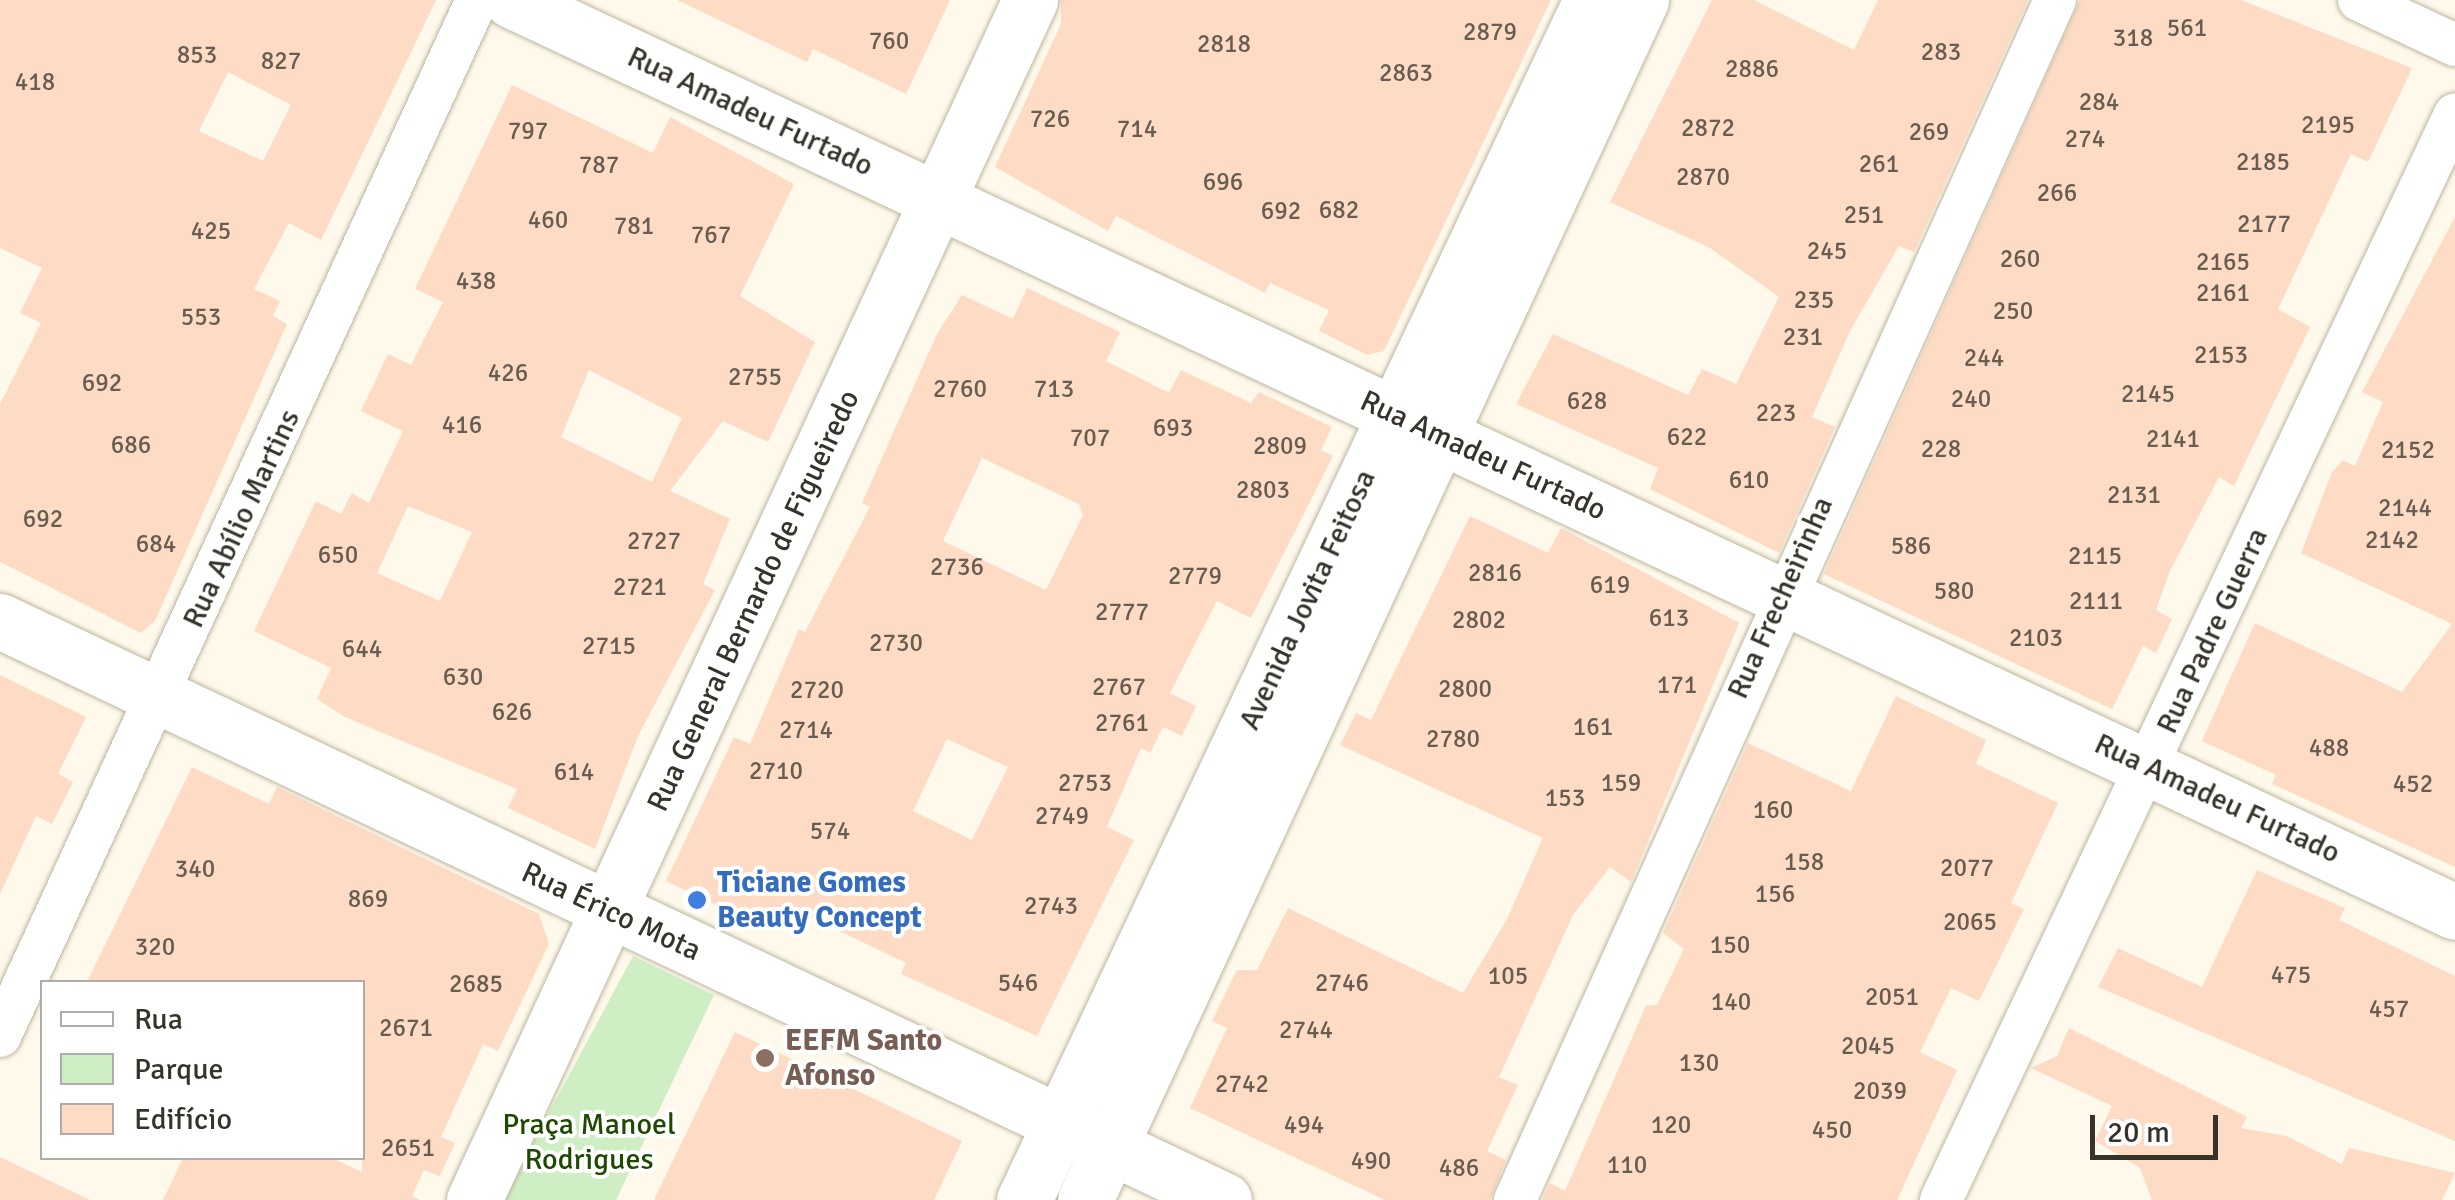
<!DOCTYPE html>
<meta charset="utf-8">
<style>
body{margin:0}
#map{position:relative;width:2455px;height:1200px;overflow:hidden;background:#fef9eb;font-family:Signika,sans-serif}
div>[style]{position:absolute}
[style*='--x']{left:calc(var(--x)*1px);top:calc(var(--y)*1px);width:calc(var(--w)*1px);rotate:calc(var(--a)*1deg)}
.green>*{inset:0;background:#d0eec4}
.building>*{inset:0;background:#fedbc5}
.roads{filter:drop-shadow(0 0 2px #bdb59f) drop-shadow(0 0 2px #bdb59f)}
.street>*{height:42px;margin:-21px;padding:0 21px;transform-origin:21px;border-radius:21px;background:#fff}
.secondary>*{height:55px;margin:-27.5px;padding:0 27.5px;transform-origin:27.5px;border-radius:27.5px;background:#fff}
.primary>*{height:55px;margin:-27.5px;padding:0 27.5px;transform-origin:27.5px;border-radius:27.5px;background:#fff}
.dots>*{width:28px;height:28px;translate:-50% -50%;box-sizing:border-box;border:5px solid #fff;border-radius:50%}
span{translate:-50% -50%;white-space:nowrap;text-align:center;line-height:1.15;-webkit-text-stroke:8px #fff;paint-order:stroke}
.number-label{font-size:25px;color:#685d51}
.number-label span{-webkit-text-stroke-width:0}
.street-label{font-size:30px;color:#36332a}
.shop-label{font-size:30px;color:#366cbe;font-weight:700}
.left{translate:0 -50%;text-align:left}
.education-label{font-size:30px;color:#785e54;font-weight:700}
.park-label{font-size:30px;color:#1d4a00}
.legend{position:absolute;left:40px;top:980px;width:325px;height:180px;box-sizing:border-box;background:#fff;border:2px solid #afadaa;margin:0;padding:12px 18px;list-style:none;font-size:30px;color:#36332a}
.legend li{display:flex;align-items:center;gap:20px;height:50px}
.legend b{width:50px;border:2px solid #afadaa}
.scale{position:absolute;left:2090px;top:1115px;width:128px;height:45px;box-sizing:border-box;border:5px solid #36332a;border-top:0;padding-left:12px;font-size:30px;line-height:35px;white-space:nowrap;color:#36332a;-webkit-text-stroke:8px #fff;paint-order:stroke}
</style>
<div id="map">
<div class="green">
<div style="clip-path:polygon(633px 956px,714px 995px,616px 1200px,502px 1200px)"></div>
</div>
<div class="building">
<div style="clip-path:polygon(evenodd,0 0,436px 0,321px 240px,289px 223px,254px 289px,280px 301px,273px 316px,287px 324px,155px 621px,141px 633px,0 562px,0 404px,41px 323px,20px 313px,42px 268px,0 248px,0 0,228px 72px,291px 105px,263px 161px,199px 131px,228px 72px)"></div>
<div style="clip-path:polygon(677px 0,950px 0,906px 94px,813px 49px,807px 62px)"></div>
<div style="clip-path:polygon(1061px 0,1551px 0,1384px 351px,1367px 355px,1319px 331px,1329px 310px,1270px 283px,1265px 293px,1116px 216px,1108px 231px,995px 167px,1061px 24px)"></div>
<div style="clip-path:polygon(1712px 0,1754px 0,1854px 50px,1878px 0,2028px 0,1914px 252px,1899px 246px,1850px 331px,1812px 417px,1835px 427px,1779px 553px,1650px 489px,1658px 468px,1516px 404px,1553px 334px,1688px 395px,1702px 369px,1736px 384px,1779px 297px,1710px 248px,1610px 202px)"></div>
<div style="clip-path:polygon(2080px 0,2241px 0,2412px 68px,2368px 162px,2351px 154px,2278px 309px,2310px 327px,2234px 486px,2219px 477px,2169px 573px,2156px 610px,2172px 619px,2156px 653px,2143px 646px,2112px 709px,1824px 574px)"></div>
<div style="clip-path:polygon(evenodd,512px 85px,653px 153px,670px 117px,794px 184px,740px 296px,815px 342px,768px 442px,723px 421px,670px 491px,730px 519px,703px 584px,715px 590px,638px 736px,595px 849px,508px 808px,517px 789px,345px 717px,317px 699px,331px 668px,254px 631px,316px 501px,341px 514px,352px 493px,369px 503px,403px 431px,361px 411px,388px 354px,411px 365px,443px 302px,415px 289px,512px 85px,589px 370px,682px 418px,652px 482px,561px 437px,589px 370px,512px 85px,408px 506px,472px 532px,440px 601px,377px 573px,408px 506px)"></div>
<div style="clip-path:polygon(2455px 217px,2455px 867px,2272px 784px,2276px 775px,2202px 741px,2255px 623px,2402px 692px,2452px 624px,2301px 553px,2332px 472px,2343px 460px,2355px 466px,2383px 402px,2362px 392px)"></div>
<div style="clip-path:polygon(evenodd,1027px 288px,1120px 332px,1106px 361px,1169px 393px,1181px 370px,1251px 403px,1259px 392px,1332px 427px,1321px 450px,1333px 456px,1251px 618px,1217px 601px,1200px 634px,1170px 693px,1196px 706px,1182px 736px,1163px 727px,1150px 753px,1141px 748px,1107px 827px,1134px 840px,1037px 1036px,901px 974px,906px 963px,804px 914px,799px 924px,768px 909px,760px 926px,666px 881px,734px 737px,750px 744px,799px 629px,805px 632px,870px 507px,862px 503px,937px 334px,962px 295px,1013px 319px,1027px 288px,982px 458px,1079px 504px,1083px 515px,1046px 590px,943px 541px,982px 458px,1027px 288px,947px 739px,1008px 767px,972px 840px,913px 811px,947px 739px)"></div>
<div style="clip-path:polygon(1470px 516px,1548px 553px,1561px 528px,1739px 623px,1631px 882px,1610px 867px,1573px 915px,1499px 1077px,1518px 1085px,1487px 1151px,1506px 1160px,1490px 1200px,1385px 1200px,1190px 1108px,1227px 1028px,1212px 1021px,1237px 970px,1257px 970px,1288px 908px,1463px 993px,1507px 919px,1543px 838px,1340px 745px,1356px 713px,1371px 720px)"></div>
<div style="clip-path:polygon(0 675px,86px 717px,58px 774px,73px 782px,52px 824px,36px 816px,0 894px)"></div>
<div style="clip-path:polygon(1896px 696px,1986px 740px,1976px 764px,2058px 803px,2011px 903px,2024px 909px,1979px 1001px,1951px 988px,1920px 1052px,1957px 1070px,1897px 1200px,1542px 1200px,1550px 1183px,1565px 1191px,1646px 1006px,1657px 1005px,1684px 949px,1663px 933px,1748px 743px,1851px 791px)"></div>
<div style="clip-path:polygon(192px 767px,269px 804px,277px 787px,539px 914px,549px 944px,498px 1051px,483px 1044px,441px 1137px,455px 1143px,440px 1176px,424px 1170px,412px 1196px,420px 1200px,163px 1200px,183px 1158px,332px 1158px,362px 1172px,362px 982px,87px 982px)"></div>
<div style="clip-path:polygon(2257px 870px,2345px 908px,2339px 920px,2455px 976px,2455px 1141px,2098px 987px,2118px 948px,2202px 987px)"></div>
<div style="clip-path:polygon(2069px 1028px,2247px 1117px,2241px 1128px,2286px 1136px,2342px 1164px,2349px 1148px,2455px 1173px,2442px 1200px,2152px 1200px,2140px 1168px,2095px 1141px,2112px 1106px,2031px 1068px,2057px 1056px)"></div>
<div style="clip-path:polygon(735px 1032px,962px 1141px,934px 1200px,654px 1200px)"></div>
<div style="clip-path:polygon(0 1157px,90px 1200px,0 1200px)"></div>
</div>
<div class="roads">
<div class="street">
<div style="--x:2359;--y:0;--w:106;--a:25.1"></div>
<div style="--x:0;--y:1036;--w:1141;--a:-65.28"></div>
<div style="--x:1515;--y:1200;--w:1316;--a:-65.77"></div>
<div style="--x:1941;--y:1200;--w:1201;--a:-64.67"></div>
</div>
<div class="secondary">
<div style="--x:511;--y:0;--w:2147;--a:25.13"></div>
<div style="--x:0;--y:621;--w:1354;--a:25.32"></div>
<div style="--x:474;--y:1200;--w:1323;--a:-65.14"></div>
</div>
<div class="primary">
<div style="--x:1024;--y:1200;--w:1327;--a:-64.71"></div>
<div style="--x:1085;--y:1200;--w:1323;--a:-65.14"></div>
</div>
</div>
<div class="dots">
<div style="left:697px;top:900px;background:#3f7fe0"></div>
<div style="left:765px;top:1058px;background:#8d6e63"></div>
</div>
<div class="number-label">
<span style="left:2187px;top:28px">561</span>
<span style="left:1490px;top:32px">2879</span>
<span style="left:2133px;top:38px">318</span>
<span style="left:889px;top:41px">760</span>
<span style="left:1224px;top:44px">2818</span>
<span style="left:1941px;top:52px">283</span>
<span style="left:197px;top:55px">853</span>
<span style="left:281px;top:61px">827</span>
<span style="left:1752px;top:69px">2886</span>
<span style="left:1406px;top:73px">2863</span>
<span style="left:35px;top:82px">418</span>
<span style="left:2099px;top:102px">284</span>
<span style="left:1050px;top:119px">726</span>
<span style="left:2328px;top:125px">2195</span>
<span style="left:1708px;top:128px">2872</span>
<span style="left:1137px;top:129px">714</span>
<span style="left:528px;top:131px">797</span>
<span style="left:1929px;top:132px">269</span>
<span style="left:2085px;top:139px">274</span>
<span style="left:2263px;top:162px">2185</span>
<span style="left:1879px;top:164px">261</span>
<span style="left:599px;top:165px">787</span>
<span style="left:1703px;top:177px">2870</span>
<span style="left:1223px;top:182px">696</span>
<span style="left:2057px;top:193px">266</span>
<span style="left:1339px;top:210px">682</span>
<span style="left:1281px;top:211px">692</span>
<span style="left:1864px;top:215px">251</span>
<span style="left:548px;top:220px">460</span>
<span style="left:2264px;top:224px">2177</span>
<span style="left:634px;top:226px">781</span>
<span style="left:211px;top:231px">425</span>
<span style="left:711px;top:235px">767</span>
<span style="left:1827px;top:251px">245</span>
<span style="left:2020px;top:259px">260</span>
<span style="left:2223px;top:262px">2165</span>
<span style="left:476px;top:281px">438</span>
<span style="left:2223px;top:293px">2161</span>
<span style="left:1814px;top:300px">235</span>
<span style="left:2013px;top:311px">250</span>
<span style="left:201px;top:317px">553</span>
<span style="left:1803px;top:337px">231</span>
<span style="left:2221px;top:355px">2153</span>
<span style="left:1984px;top:358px">244</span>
<span style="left:508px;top:373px">426</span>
<span style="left:755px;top:377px">2755</span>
<span style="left:102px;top:383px">692</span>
<span style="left:960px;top:389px">2760</span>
<span style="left:1054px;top:389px">713</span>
<span style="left:2148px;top:394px">2145</span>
<span style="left:1971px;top:399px">240</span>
<span style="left:1587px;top:401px">628</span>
<span style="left:1776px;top:413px">223</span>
<span style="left:462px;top:425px">416</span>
<span style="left:1173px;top:428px">693</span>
<span style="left:1687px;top:437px">622</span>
<span style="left:1090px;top:438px">707</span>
<span style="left:2173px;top:439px">2141</span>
<span style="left:131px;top:445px">686</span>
<span style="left:1280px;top:446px">2809</span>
<span style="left:1941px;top:449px">228</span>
<span style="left:2408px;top:450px">2152</span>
<span style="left:1749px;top:480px">610</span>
<span style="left:1263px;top:490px">2803</span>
<span style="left:2134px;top:495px">2131</span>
<span style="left:2405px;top:508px">2144</span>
<span style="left:43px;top:519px">692</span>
<span style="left:2392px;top:540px">2142</span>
<span style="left:654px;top:541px">2727</span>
<span style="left:156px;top:544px">684</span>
<span style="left:1911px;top:546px">586</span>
<span style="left:338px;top:555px">650</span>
<span style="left:2095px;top:556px">2115</span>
<span style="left:957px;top:567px">2736</span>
<span style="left:1495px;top:573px">2816</span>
<span style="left:1195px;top:576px">2779</span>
<span style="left:1610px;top:585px">619</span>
<span style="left:640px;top:587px">2721</span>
<span style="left:1954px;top:591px">580</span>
<span style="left:2096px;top:601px">2111</span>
<span style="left:1122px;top:612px">2777</span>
<span style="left:1669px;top:618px">613</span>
<span style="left:1479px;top:620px">2802</span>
<span style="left:2036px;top:638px">2103</span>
<span style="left:896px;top:643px">2730</span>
<span style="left:609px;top:646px">2715</span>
<span style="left:362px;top:649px">644</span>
<span style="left:463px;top:677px">630</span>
<span style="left:1677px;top:685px">171</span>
<span style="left:1119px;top:687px">2767</span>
<span style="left:1465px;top:689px">2800</span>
<span style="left:817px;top:690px">2720</span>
<span style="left:512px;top:712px">626</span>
<span style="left:1122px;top:723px">2761</span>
<span style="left:1593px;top:727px">161</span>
<span style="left:806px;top:730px">2714</span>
<span style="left:1453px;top:739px">2780</span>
<span style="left:2329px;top:748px">488</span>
<span style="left:776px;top:771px">2710</span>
<span style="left:574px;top:772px">614</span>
<span style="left:1085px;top:783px">2753</span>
<span style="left:1621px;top:783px">159</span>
<span style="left:2413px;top:784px">452</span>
<span style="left:1565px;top:798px">153</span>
<span style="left:1773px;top:810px">160</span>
<span style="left:1062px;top:816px">2749</span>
<span style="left:830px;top:831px">574</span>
<span style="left:1804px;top:862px">158</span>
<span style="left:1967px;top:868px">2077</span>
<span style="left:195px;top:869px">340</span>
<span style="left:1775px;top:894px">156</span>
<span style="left:368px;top:899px">869</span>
<span style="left:1051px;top:906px">2743</span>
<span style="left:1970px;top:922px">2065</span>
<span style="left:1730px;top:945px">150</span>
<span style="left:155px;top:947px">320</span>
<span style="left:2291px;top:975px">475</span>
<span style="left:1508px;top:976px">105</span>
<span style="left:1018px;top:983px">546</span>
<span style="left:1342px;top:983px">2746</span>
<span style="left:476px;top:984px">2685</span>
<span style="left:1892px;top:997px">2051</span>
<span style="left:1731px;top:1002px">140</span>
<span style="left:2389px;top:1009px">457</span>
<span style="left:406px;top:1028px">2671</span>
<span style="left:1306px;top:1030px">2744</span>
<span style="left:1868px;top:1046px">2045</span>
<span style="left:1699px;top:1063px">130</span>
<span style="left:1242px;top:1084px">2742</span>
<span style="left:1880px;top:1091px">2039</span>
<span style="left:1304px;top:1125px">494</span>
<span style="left:1671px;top:1125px">120</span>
<span style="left:1832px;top:1130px">450</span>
<span style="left:408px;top:1148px">2651</span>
<span style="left:1371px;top:1161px">490</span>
<span style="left:1627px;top:1165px">110</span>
<span style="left:1459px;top:1168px">486</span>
</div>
<div class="street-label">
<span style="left:750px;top:112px;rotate:25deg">Rua Amadeu Furtado</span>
<span style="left:1483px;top:456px;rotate:25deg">Rua Amadeu Furtado</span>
<span style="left:242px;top:519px;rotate:-65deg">Rua Abílio Martins</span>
<span style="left:1781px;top:598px;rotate:-66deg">Rua Frecheirinha</span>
<span style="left:1308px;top:600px;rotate:-65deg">Avenida Jovita Feitosa</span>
<span style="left:754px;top:601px;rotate:-65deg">Rua General Bernardo de Figueiredo</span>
<span style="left:2213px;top:631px;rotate:-65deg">Rua Padre Guerra</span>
<span style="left:2217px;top:799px;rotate:25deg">Rua Amadeu Furtado</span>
<span style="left:611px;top:912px;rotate:25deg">Rua Érico Mota</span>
</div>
<div class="shop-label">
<span class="left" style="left:717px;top:900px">Ticiane Gomes<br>Beauty Concept</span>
</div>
<div class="education-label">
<span class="left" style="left:785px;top:1058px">EEFM Santo<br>Afonso</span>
</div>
<div class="park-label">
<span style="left:589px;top:1142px">Praça Manoel<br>Rodrigues</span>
</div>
<ul class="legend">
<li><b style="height:12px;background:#fff"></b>Rua</li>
<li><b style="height:28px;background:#d0eec4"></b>Parque</li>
<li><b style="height:28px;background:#fedbc5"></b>Edifício</li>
</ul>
<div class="scale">20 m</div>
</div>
